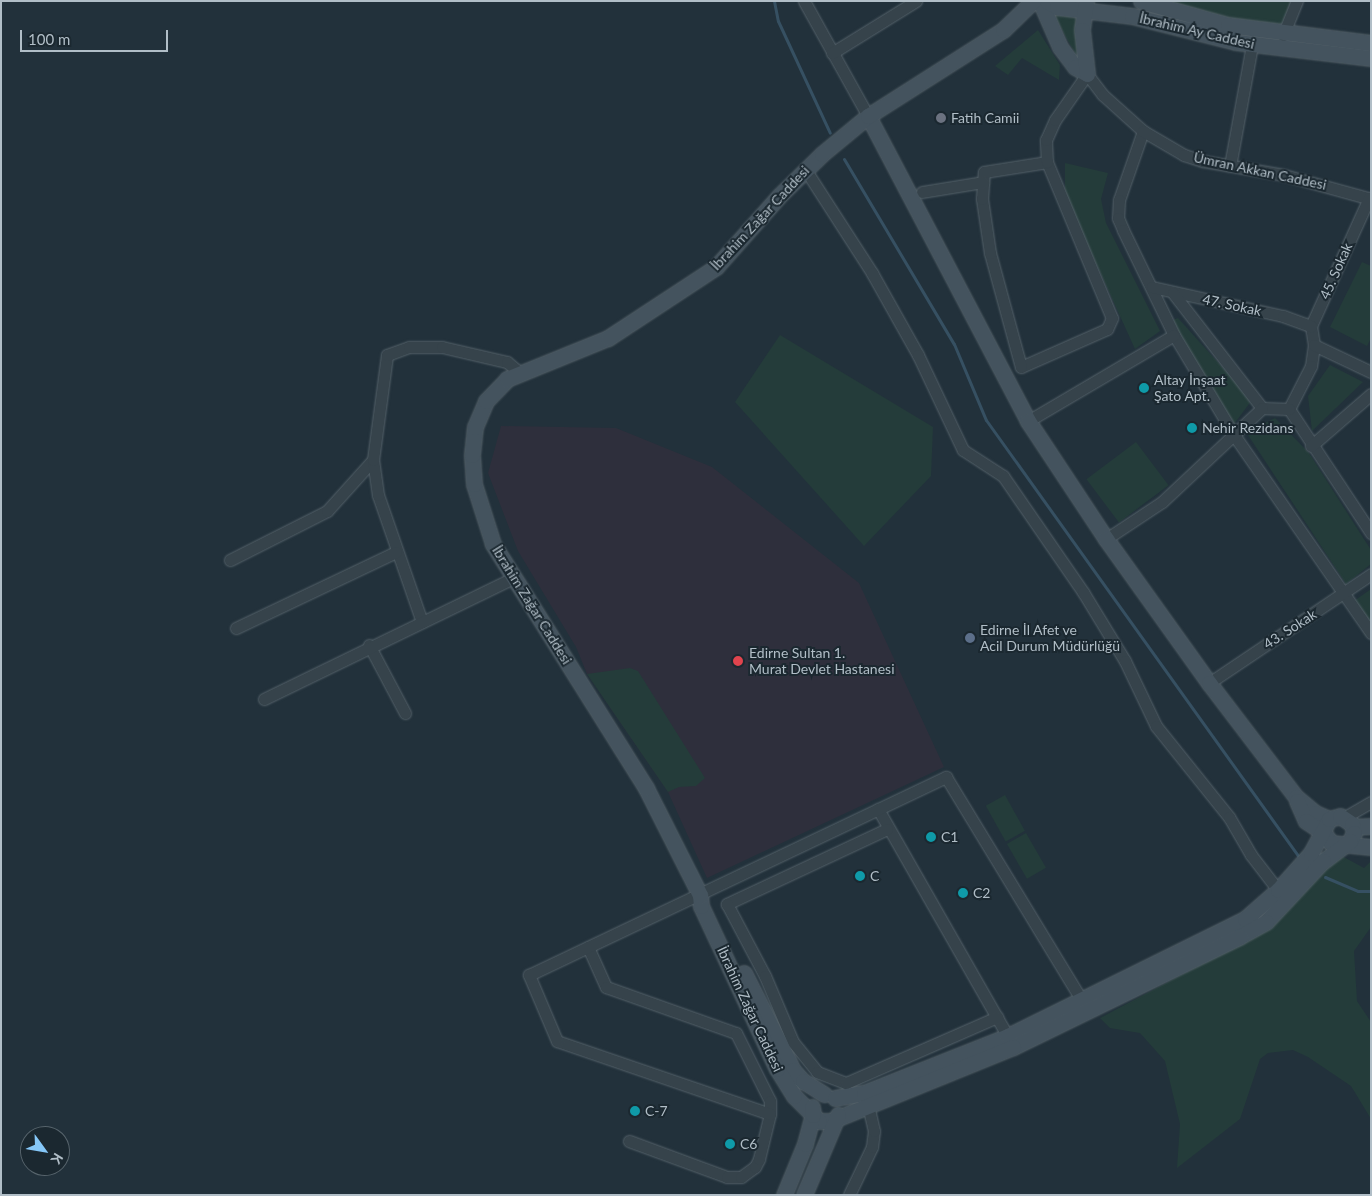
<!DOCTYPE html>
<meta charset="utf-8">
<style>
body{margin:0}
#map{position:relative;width:1372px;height:1196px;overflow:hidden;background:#22313b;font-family:Lato,sans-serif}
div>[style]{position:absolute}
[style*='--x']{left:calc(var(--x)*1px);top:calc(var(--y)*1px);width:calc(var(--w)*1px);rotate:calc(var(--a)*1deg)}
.medical>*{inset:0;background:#2e2f3c}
.green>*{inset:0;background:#243c3a;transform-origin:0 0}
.stream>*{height:3px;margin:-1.5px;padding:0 1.5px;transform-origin:1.5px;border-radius:1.5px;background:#365062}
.roads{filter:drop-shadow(0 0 1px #546169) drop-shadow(0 0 1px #546169)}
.minor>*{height:11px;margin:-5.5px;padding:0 5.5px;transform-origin:5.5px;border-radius:5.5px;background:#36434b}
.secondary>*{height:15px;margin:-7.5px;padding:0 7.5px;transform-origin:7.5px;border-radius:7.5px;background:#44535e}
.dots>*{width:14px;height:14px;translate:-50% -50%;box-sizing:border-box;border:2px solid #1b2830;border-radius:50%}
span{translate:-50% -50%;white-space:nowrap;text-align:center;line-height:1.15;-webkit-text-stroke:4px #1b2830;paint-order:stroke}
.street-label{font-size:14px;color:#b1bec7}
.poi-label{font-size:14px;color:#b1bec7}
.left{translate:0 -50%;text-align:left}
.frame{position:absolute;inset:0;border:2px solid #b1bec7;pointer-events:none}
.north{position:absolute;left:20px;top:1126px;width:50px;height:50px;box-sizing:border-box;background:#1b2830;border:1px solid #57646c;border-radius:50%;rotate:122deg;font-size:14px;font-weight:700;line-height:20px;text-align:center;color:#b1bec7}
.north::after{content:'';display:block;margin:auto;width:18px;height:22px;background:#85c7f8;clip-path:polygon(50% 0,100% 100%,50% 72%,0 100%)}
.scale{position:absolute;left:20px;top:30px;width:148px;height:22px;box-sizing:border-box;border:2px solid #b1bec7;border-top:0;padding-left:6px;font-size:15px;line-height:18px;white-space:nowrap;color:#b1bec7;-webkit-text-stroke:4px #1b2830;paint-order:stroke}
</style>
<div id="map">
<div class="medical">
<div style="clip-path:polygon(501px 426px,616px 428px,712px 467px,859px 583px,944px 767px,707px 878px,668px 792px,587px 674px,576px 647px,518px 551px,488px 473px)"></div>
</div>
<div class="green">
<div style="clip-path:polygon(1174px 1px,1297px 1px,1283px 35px,1160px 7px)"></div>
<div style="clip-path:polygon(1052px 11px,1077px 16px,1078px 58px,1064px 34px)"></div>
<div style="clip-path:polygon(1038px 30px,1060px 65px,1059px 80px,1022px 58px,1008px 75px,995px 66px)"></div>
<div style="clip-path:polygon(1065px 163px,1108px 173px,1101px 199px,1106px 223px,1160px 331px,1135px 349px,1065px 195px)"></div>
<div style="clip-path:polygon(1362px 262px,1371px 266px,1371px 338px,1367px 346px,1330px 327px)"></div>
<div style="clip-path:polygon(1178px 318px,1252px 400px,1234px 424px,1176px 328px,1173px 320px)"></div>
<div style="clip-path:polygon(780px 335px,933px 427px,931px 476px,864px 546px,735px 402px)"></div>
<div style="clip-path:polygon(1330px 365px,1363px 382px,1312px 431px,1308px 396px)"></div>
<div style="clip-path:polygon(1275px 418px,1309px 453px,1371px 550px,1371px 564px,1346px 584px,1246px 432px)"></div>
<div style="left:1136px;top:442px;width:54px;height:62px;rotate:53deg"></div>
<div style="clip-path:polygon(1371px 589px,1371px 626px,1354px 601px)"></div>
<div style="clip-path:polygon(630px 668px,638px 671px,705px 778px,696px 786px,679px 787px,668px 792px,587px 674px)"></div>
<div style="left:1005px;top:795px;width:41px;height:22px;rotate:61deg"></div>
<div style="left:1026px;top:833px;width:40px;height:22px;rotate:60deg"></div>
<div style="clip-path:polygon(1340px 855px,1364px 868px,1371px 861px,1371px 927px,1354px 951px,1357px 1001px,1371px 1022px,1371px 1119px,1351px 1086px,1308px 1057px,1293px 1050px,1268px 1053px,1260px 1059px,1240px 1119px,1177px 1168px,1180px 1124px,1165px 1061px,1140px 1033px,1110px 1028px,1100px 1018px,1268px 929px,1334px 858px)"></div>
</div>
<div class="stream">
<div style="--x:774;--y:1;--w:20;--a:79"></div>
<div style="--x:778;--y:21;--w:123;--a:65.1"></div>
<div style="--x:844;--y:159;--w:215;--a:59.3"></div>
<div style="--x:954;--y:344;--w:82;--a:67.2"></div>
<div style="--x:986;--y:420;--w:538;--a:54.39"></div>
<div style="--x:1325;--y:877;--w:36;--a:23"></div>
<div style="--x:1358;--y:891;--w:13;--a:0"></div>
</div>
<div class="roads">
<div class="minor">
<div style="--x:804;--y:1;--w:132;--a:60.9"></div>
<div style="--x:1283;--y:35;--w:37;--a:-68"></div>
<div style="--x:832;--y:53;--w:99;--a:-31.8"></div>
<div style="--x:1143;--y:131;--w:73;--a:109.2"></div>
<div style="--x:1119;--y:200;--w:18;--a:93"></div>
<div style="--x:1118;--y:218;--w:13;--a:67"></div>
<div style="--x:1123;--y:230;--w:117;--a:64.1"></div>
<div style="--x:1174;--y:335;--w:117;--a:59"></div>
<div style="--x:1234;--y:435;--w:241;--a:55.3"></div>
<div style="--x:1047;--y:162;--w:169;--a:67.4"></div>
<div style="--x:1112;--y:318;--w:12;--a:114"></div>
<div style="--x:1107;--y:329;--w:94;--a:156.2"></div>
<div style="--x:1021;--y:367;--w:118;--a:-105.2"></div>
<div style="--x:990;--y:253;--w:55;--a:-98.4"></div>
<div style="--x:982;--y:199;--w:27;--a:-86"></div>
<div style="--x:984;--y:172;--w:64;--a:-9"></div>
<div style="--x:1047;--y:162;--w:22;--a:-93"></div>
<div style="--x:1046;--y:140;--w:22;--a:-66"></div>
<div style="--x:1055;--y:120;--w:56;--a:-55.2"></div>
<div style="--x:1087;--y:74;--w:26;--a:53"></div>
<div style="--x:1103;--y:95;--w:54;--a:42"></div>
<div style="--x:1143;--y:131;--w:48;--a:30.3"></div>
<div style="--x:1184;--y:155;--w:20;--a:18"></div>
<div style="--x:1203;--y:161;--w:82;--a:9.8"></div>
<div style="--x:1284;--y:175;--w:90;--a:15.4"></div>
<div style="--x:1230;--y:166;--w:123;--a:-79.7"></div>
<div style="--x:805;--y:169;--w:124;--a:57.2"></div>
<div style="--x:872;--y:273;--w:94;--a:60.7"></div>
<div style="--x:918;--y:355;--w:105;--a:64.7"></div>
<div style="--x:963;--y:450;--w:48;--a:33"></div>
<div style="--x:1003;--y:476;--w:141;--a:55.4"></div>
<div style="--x:1083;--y:592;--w:81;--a:58.7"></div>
<div style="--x:1125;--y:661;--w:72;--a:64.5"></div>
<div style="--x:1156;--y:726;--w:117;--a:51.3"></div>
<div style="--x:1229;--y:817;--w:44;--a:59.9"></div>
<div style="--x:1251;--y:855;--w:44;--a:52.4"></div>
<div style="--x:922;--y:192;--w:62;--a:-9.3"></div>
<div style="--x:1369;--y:198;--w:141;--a:114.4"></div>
<div style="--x:1311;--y:326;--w:19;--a:81"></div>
<div style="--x:1314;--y:345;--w:21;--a:98"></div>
<div style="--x:1311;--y:366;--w:48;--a:117.1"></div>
<div style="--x:1289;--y:409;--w:149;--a:56.5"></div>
<div style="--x:1152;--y:287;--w:134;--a:12.5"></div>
<div style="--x:1283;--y:316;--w:30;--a:20"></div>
<div style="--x:1173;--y:293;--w:145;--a:52.3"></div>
<div style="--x:1262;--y:408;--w:27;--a:2"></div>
<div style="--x:1314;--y:345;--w:63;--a:25.3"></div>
<div style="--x:1028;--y:421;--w:169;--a:-30.5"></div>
<div style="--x:1311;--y:446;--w:79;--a:-40.9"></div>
<div style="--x:1106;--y:539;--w:67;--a:-33.5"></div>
<div style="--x:1162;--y:502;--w:137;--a:-43.2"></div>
<div style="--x:230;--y:560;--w:109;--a:-26.8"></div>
<div style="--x:327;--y:511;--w:69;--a:-48"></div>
<div style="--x:422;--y:622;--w:134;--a:-109.1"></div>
<div style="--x:378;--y:495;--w:35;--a:-98"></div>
<div style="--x:373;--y:460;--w:106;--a:-82.4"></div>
<div style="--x:387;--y:355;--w:23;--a:-20"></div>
<div style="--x:409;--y:347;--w:33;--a:0"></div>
<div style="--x:442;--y:347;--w:67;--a:13"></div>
<div style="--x:507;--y:362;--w:16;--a:40"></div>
<div style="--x:236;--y:628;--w:177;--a:-25.4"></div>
<div style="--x:369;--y:645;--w:77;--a:62.1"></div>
<div style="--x:1209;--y:683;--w:195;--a:-33.9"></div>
<div style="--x:264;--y:699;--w:277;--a:-25.9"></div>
<div style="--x:878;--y:809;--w:268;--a:60.3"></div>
<div style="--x:1345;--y:817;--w:30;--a:-30"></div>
<div style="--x:887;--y:829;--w:177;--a:154.9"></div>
<div style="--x:727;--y:904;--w:81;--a:62.2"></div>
<div style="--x:765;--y:976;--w:72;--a:67"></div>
<div style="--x:793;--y:1042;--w:38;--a:51"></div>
<div style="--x:817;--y:1072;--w:31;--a:21"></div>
<div style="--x:846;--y:1083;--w:165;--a:-23.6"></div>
<div style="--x:588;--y:947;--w:44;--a:65.8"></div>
<div style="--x:606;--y:987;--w:138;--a:19.5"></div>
<div style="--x:736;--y:1033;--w:76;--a:63.4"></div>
<div style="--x:770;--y:1101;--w:13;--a:90"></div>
<div style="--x:629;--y:1141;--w:104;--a:20.2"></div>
<div style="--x:727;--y:1177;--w:14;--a:0"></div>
<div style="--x:741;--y:1177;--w:17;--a:-36"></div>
<div style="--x:755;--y:1167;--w:9;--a:-63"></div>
<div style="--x:759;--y:1159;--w:46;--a:-76.3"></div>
<div style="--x:770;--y:1114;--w:225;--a:-161.1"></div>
<div style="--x:557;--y:1041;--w:72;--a:-113"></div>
<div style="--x:529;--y:975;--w:462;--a:-25.4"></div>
<div style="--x:946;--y:777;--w:262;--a:58.7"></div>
<div style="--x:849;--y:1195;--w:53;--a:-64.4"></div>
<div style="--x:872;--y:1147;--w:16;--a:-83"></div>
<div style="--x:874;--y:1131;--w:28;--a:-103"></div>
</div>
<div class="secondary">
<div style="--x:1040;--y:1;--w:50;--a:66.5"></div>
<div style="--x:1060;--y:47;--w:25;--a:53"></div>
<div style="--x:1075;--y:67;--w:14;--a:30"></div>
<div style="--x:1047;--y:1;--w:12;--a:31"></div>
<div style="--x:1057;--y:7;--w:76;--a:6.8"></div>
<div style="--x:1132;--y:16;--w:107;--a:14"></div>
<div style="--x:1236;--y:42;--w:136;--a:6.8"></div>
<div style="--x:1086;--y:1;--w:29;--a:98"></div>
<div style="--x:1082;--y:30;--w:44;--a:83.5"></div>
<div style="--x:1141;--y:1;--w:90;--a:15.4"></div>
<div style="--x:1228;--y:25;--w:144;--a:7.2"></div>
<div style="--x:868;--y:116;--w:344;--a:62.3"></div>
<div style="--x:1028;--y:421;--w:141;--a:56.5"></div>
<div style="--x:1106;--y:539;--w:177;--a:54.4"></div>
<div style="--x:1209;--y:683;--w:143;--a:52.7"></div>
<div style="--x:1296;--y:797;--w:25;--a:40"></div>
<div style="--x:1315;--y:813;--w:15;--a:23"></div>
<div style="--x:1297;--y:801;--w:22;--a:66"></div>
<div style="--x:1306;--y:821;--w:22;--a:34"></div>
<div style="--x:1324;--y:833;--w:12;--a:55"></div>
<div style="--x:1331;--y:843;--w:40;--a:5.7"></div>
<div style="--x:1353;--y:827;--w:18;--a:-3"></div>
<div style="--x:744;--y:973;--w:109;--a:63.2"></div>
<div style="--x:793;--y:1070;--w:15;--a:48"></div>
<div style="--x:803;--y:1081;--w:25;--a:32"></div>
<div style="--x:835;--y:1098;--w:29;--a:-10"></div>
<div style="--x:864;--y:1093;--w:155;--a:-21.6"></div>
<div style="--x:1008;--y:1036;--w:264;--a:-26.3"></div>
<div style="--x:1245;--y:919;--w:44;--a:-41.3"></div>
<div style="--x:1278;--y:890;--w:50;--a:-48.3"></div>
<div style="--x:1311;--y:853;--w:38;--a:-62"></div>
<div style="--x:1329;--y:819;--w:11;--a:-15"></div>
<div style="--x:1340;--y:816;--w:14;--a:34"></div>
<div style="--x:1352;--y:824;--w:9;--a:77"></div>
<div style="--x:1354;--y:833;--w:9;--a:117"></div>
<div style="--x:1350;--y:841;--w:34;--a:143"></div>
<div style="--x:1323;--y:861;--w:83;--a:133.1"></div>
<div style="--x:1266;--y:922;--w:31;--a:151"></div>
<div style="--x:1239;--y:937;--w:251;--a:154"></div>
<div style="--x:1013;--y:1047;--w:196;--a:157.9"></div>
<div style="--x:831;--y:1121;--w:12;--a:180"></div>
<div style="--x:819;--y:1121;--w:35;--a:-135"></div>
<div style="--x:794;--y:1096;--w:32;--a:-122"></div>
<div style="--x:777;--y:1069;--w:180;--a:-115"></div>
<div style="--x:701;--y:906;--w:11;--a:-95"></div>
<div style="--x:700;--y:895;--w:120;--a:-116.8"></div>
<div style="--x:646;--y:788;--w:288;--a:-122.1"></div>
<div style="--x:493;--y:544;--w:63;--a:-107.6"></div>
<div style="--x:474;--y:484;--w:29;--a:-94"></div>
<div style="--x:472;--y:455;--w:28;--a:-84"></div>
<div style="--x:475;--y:427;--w:28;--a:-67"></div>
<div style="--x:486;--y:401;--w:30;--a:-46"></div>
<div style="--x:507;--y:379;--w:109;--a:-22.1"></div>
<div style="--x:608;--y:338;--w:129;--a:-33.3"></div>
<div style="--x:716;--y:267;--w:95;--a:-48.4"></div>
<div style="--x:779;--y:196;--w:60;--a:-44.3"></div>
<div style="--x:822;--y:154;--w:60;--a:-39.6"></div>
<div style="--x:868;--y:116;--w:160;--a:-32.5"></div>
<div style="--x:1003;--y:30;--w:42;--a:-44"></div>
<div style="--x:784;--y:1195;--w:55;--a:-67.6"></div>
<div style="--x:805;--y:1144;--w:30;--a:-75"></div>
<div style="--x:813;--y:1115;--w:8;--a:-97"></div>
<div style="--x:804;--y:1195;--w:87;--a:-67"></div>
</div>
</div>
<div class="dots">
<div style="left:941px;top:118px;background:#6b7280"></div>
<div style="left:1144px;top:388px;background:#0f9aa8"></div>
<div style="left:1192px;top:428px;background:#0f9aa8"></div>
<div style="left:970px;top:638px;background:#5c6f8a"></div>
<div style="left:738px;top:661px;background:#e0444e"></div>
<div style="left:931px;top:837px;background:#0f9aa8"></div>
<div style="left:860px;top:876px;background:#0f9aa8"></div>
<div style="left:963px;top:893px;background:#0f9aa8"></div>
<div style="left:635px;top:1111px;background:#0f9aa8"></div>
<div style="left:730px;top:1144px;background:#0f9aa8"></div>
</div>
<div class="street-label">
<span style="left:1197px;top:31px;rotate:13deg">İbrahim Ay Caddesi</span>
<span style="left:1260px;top:171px;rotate:12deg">Ümran Akkan Caddesi</span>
<span style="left:760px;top:218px;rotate:-47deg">İbrahim Zağar Caddesi</span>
<span style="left:1336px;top:271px;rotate:-66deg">45. Sokak</span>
<span style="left:1232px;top:305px;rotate:12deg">47. Sokak</span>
<span style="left:532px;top:605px;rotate:58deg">İbrahim Zağar Caddesi</span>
<span style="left:1290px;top:629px;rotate:-33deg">43. Sokak</span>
<span style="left:750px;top:1009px;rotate:65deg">İbrahim Zağar Caddesi</span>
</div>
<div class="poi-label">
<span class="left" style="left:951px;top:118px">Fatih Camii</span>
<span class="left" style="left:1154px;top:388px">Altay İnşaat<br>Şato Apt.</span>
<span class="left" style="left:1202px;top:428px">Nehir Rezidans</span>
<span class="left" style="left:980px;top:638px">Edirne İl Afet ve<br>Acil Durum Müdürlüğü</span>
<span class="left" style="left:749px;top:661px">Edirne Sultan 1.<br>Murat Devlet Hastanesi</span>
<span class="left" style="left:941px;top:837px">C1</span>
<span class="left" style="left:870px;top:876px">C</span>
<span class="left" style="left:973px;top:893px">C2</span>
<span class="left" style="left:645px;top:1111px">C-7</span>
<span class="left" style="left:740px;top:1144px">C6</span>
</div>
<div class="frame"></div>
<div class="north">K</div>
<div class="scale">100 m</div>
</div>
